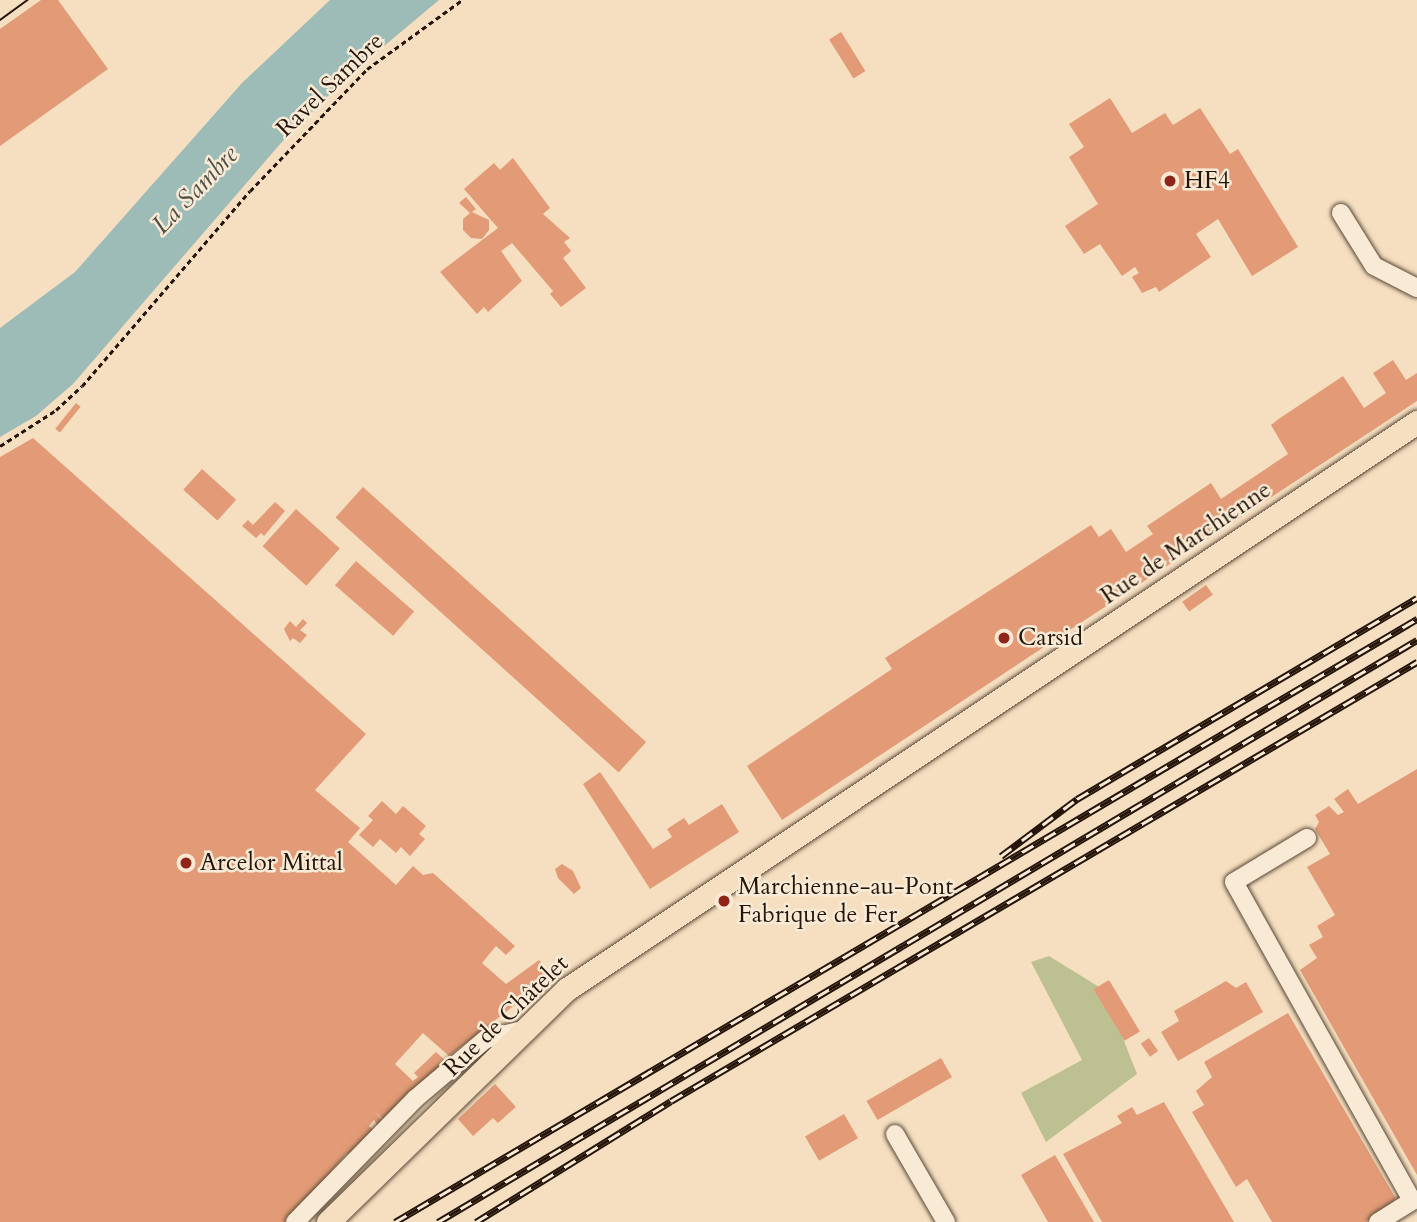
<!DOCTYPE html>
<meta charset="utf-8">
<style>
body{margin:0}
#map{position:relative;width:1417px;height:1222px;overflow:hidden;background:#f6dfc0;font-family:Cardo,serif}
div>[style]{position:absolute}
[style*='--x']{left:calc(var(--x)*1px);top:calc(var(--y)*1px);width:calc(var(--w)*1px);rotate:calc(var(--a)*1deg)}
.green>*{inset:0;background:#bdc191}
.water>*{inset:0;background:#9dbcb7}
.building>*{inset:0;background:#e29b76;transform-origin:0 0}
.path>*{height:2.5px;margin-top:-1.25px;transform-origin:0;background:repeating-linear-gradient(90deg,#251509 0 5px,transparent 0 8.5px)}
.roads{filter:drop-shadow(0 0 2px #594837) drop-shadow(0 0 2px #594837)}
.minor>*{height:18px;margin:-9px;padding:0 9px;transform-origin:9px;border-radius:9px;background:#f9ead6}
.major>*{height:23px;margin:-11.5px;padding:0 11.5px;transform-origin:11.5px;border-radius:11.5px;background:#f6dfc0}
.tram>*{height:2px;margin:-1px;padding:0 1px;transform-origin:1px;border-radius:1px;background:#251509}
.rail>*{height:7px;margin-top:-3.5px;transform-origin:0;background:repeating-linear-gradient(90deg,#f9ead6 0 13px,#251509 0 26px);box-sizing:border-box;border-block:2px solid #251509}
.dots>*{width:19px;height:19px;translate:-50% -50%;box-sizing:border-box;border:4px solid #f9ead6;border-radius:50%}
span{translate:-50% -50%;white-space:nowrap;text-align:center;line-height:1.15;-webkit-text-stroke:5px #f9ead6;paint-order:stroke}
.street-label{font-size:24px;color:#251509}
.poi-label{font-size:24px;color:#251509}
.left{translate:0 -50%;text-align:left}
.water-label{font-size:26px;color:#4f4f46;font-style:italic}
</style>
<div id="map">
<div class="green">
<div style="clip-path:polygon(1049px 956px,1104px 990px,1137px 1074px,1046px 1142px,1021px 1093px,1082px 1060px,1031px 962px)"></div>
</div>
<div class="water">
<div style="clip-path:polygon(330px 0,439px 0,347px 77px,281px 143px,73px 384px,36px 416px,0 437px,0 328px,75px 272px,242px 83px)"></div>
</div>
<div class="building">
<div style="clip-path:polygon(41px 0,58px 0,108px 69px,0 146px,0 29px)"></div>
<div style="left:841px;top:32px;width:46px;height:14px;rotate:58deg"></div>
<div style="clip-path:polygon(1110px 98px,1132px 133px,1165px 113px,1173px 125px,1200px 108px,1230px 154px,1238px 149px,1298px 247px,1252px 276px,1218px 219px,1196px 234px,1211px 257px,1159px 292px,1156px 287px,1142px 293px,1132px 277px,1139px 273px,1135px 267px,1122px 276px,1100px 244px,1084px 254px,1065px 226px,1098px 204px,1069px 157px,1084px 147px,1069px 124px)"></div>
<div style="clip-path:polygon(513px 158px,550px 208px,543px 214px,570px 238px,564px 242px,571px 251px,563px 258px,586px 288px,561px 307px,550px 294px,553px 291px,512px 243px,501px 251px,522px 281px,488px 312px,484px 307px,477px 314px,440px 272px,498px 228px,464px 189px,494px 163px,500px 170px)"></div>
<div style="clip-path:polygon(466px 197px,476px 209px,472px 212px,489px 220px,489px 230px,482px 239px,471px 238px,463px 230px,463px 219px,470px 213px,459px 203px)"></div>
<div style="clip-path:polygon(1393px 360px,1406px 380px,1417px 373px,1417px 401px,782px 820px,747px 766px,892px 669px,885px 658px,1091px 525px,1099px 537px,1111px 529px,1126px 552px,1153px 534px,1147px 526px,1211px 483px,1221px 499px,1288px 454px,1271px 425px,1280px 418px,1343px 376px,1364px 408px,1386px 393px,1373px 373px)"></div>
<div style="left:76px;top:403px;width:6px;height:33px;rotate:39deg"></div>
<div style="clip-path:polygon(33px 438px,366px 734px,315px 790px,360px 828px,348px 842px,396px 885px,413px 866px,423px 875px,433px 873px,515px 946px,506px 955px,496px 946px,482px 963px,506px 984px,539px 960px,551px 977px,449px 1056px,423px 1033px,395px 1064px,413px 1081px,418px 1077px,414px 1073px,436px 1052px,448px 1063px,384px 1120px,375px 1112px,383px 1121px,378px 1126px,374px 1120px,369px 1126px,375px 1131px,349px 1156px,347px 1153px,288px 1222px,0 1222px,0 457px)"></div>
<div style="left:202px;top:469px;width:46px;height:28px;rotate:42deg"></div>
<div style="left:363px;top:487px;width:381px;height:41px;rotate:42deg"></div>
<div style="clip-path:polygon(275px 502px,285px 511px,264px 536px,261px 533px,256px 538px,242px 526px,248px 520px,253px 525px)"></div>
<div style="left:296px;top:509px;width:59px;height:50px;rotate:42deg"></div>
<div style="left:356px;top:561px;width:77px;height:32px;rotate:41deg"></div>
<div style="left:1206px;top:585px;width:12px;height:29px;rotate:55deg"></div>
<div style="clip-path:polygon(303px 619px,307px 623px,300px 630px,307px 635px,300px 643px,293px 638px,290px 641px,284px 629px,290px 621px,296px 627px)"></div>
<div style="clip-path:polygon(1417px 769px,1417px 1175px,1300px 970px,1317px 958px,1309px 945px,1323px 937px,1317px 926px,1335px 915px,1307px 867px,1330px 854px,1315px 829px,1319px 822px,1315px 815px,1329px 806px,1338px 815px,1344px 812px,1334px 799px,1348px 789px,1358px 804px)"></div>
<div style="clip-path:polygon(600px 772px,653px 849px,672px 837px,667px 829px,684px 818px,689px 825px,722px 804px,739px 832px,650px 889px,583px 784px)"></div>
<div style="clip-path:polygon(382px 801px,396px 814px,403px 806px,426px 826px,419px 834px,425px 839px,410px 856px,401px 847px,396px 853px,380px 839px,373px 847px,359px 835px,373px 820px,368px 816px)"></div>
<div style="clip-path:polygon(562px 864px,573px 871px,581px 888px,574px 894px,558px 878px,555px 869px)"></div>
<div style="left:1109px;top:980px;width:60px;height:18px;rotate:59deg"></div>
<div style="clip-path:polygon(1226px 981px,1236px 988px,1246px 982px,1263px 1012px,1178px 1061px,1161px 1032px,1179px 1021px,1174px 1011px)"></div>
<div style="clip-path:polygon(1288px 1013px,1396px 1199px,1366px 1222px,1272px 1222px,1247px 1179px,1236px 1187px,1192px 1112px,1204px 1105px,1196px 1091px,1212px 1077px,1204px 1062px)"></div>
<div style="left:1149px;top:1038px;width:16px;height:10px;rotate:55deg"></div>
<div style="left:941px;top:1058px;width:22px;height:86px;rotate:60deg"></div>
<div style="clip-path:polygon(495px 1084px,516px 1107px,498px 1123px,493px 1118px,473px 1136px,458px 1119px)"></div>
<div style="clip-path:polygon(1164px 1102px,1234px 1222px,1102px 1222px,1063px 1154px,1122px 1123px,1117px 1116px,1132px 1107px,1137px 1115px)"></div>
<div style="left:844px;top:1114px;width:28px;height:45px;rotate:60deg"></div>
<div style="clip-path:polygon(1055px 1155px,1094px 1222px,1048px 1222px,1021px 1175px)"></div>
</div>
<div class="path">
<div style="--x:0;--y:446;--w:67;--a:-32.7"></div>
<div style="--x:56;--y:410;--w:35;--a:-43"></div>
<div style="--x:82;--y:386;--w:257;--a:-49.3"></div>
<div style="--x:250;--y:191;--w:169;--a:-46.2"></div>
<div style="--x:367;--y:69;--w:117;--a:-36"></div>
</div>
<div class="roads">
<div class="minor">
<div style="--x:1341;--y:213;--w:62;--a:58.1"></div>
<div style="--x:1374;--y:266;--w:48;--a:27.1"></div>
<div style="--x:1307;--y:838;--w:85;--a:148.9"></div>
<div style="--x:1234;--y:882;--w:365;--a:60.8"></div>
<div style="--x:1412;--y:1201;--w:40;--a:148"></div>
<div style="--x:895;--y:1134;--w:102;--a:59.9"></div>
<div style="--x:295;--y:1222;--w:172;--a:-45.7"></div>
<div style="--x:415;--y:1099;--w:93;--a:-40.2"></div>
<div style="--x:486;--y:1039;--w:42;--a:-13.7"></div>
</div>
<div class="major">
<div style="--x:328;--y:1222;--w:334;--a:-44.3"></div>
<div style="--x:567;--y:989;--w:1022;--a:-33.71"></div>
</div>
</div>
<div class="tram">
<div style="--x:0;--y:20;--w:34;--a:-36"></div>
</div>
<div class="rail">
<div style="--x:1001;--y:856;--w:95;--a:-36.9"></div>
<div style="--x:1077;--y:799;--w:395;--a:-30.6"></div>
<div style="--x:395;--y:1222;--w:1187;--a:-30.54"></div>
<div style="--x:438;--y:1222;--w:1139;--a:-30.73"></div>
<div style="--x:476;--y:1222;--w:229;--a:-31.8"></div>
<div style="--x:671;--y:1101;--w:866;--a:-30.48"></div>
</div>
<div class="dots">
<div style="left:1170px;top:181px;background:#8f2418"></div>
<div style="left:1004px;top:638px;background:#8f2418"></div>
<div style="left:186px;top:863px;background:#8f2418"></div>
<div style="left:724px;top:901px;background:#8f2418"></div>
</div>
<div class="street-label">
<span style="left:330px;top:85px;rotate:-44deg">Ravel Sambre</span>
<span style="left:1186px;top:543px;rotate:-34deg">Rue de Marchienne</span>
<span style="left:506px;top:1016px;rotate:-44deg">Rue de Châtelet</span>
</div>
<div class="poi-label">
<span class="left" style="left:1184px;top:181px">HF4</span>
<span class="left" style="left:1018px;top:638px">Carsid</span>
<span class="left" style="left:200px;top:863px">Arcelor Mittal</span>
<span class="left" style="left:738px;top:901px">Marchienne-au-Pont<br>Fabrique de Fer</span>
</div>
<div class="water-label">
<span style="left:195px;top:190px;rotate:-46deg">La Sambre</span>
</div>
</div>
